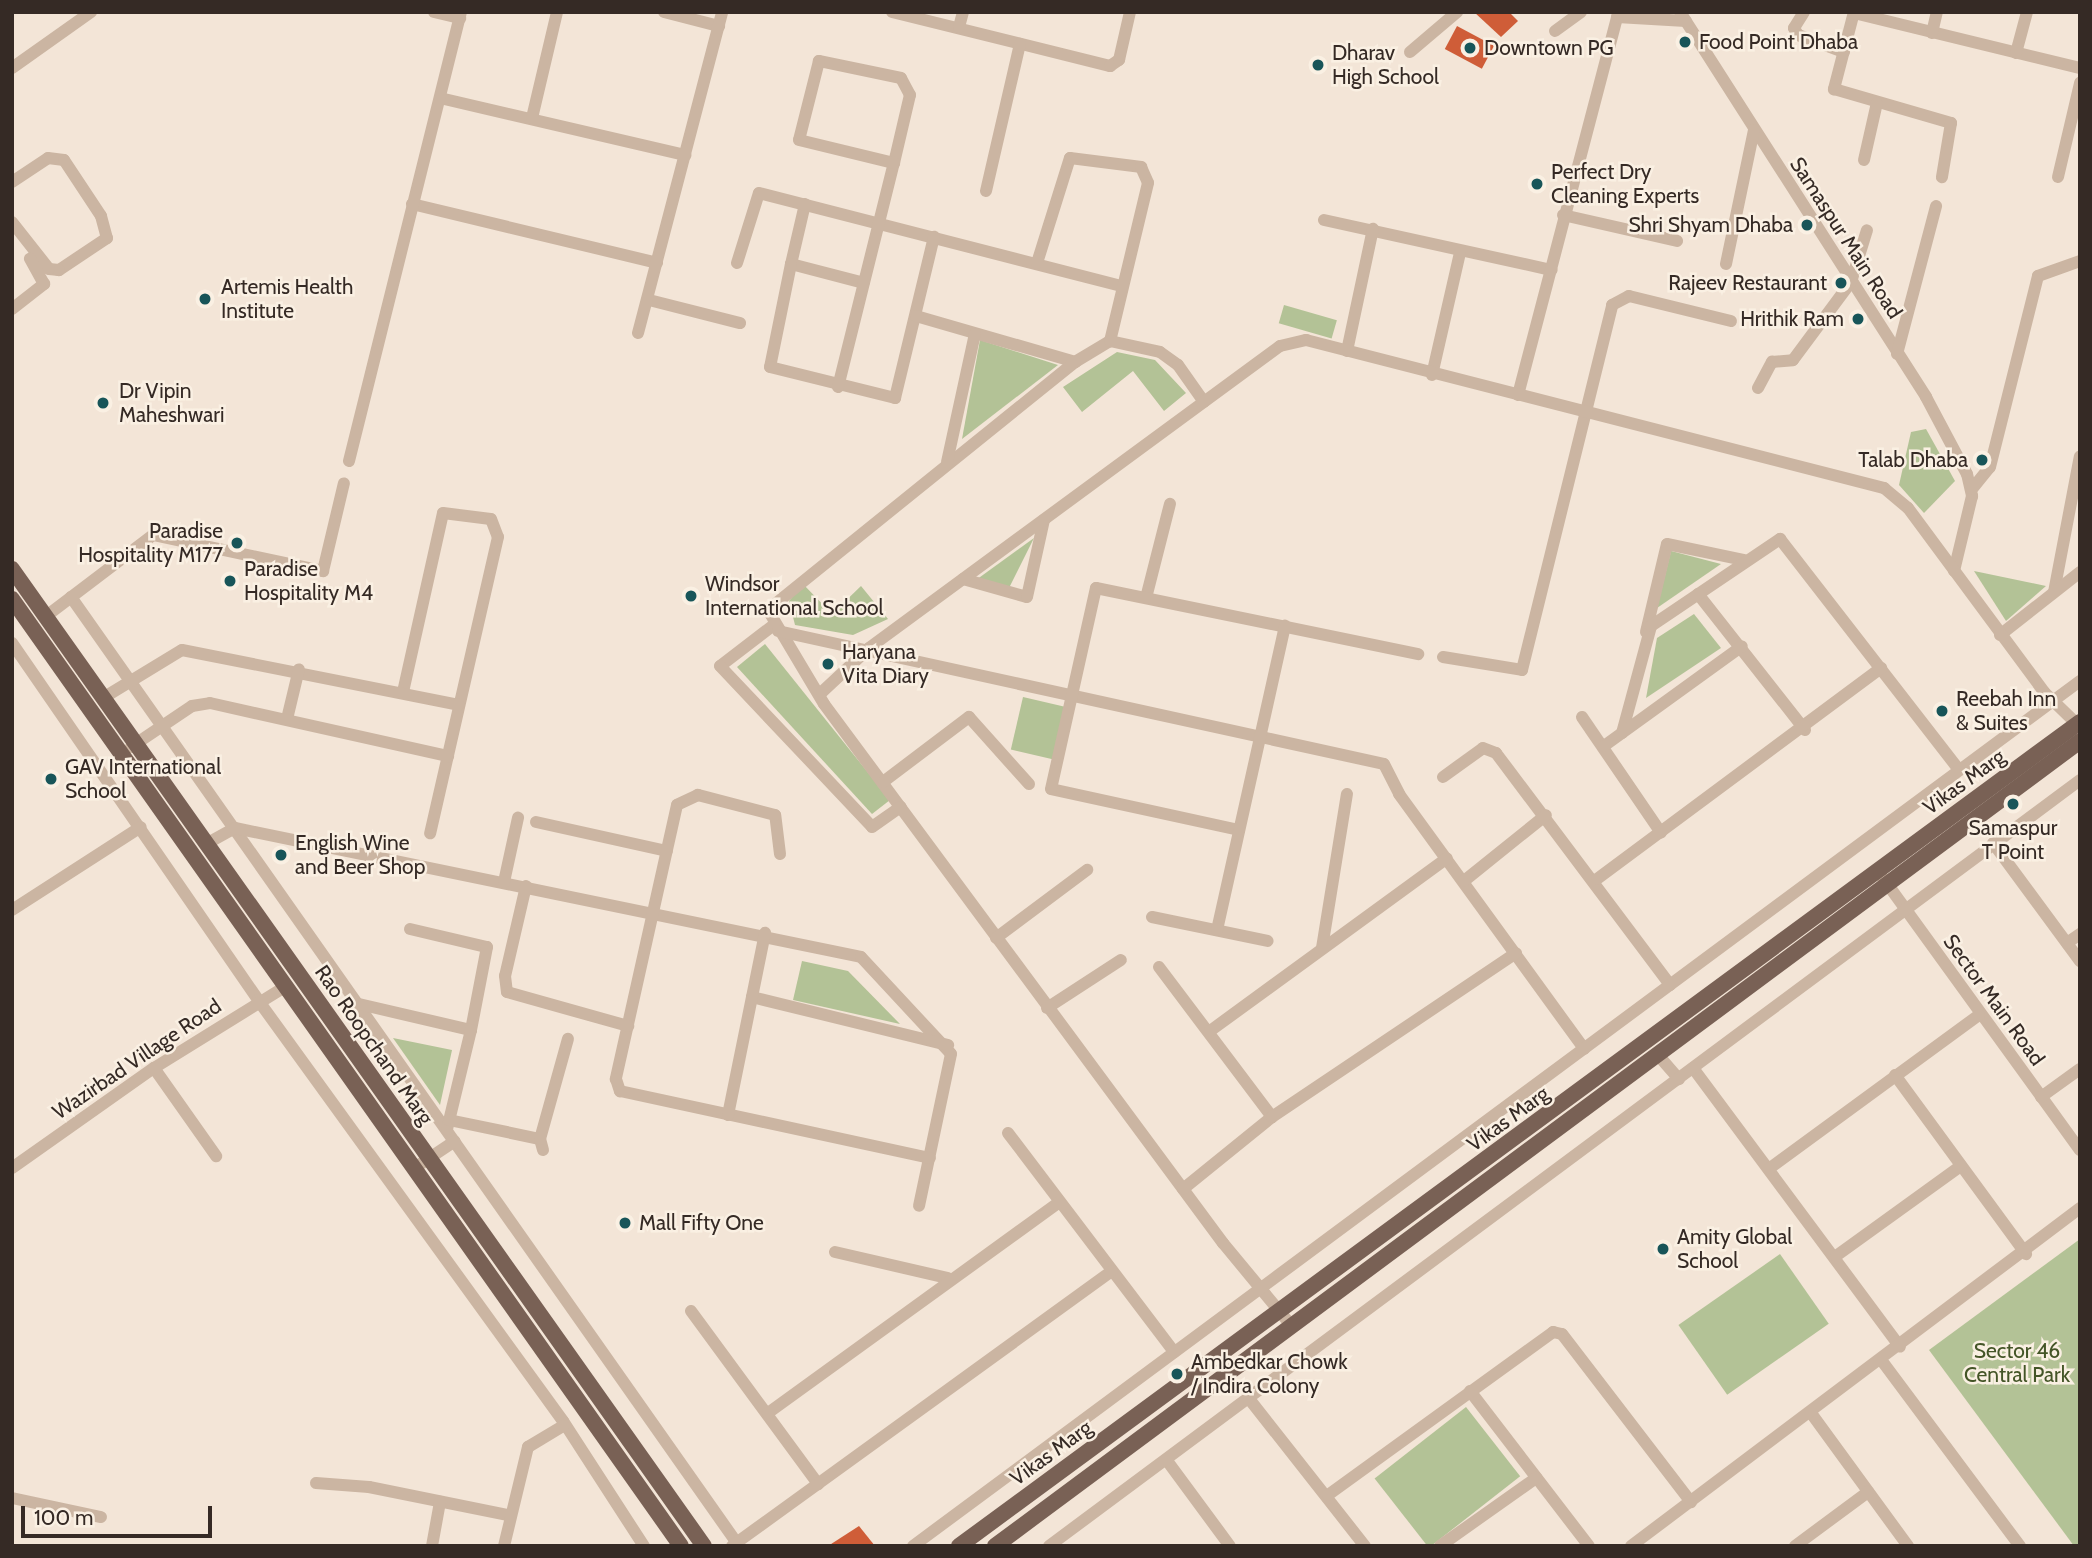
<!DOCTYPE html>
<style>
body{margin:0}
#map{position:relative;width:2092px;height:1558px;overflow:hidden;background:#f3e5d7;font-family:Cabin,sans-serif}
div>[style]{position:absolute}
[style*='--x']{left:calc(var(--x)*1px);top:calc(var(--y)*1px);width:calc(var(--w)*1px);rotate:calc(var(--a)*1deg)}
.green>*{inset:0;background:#b3c296;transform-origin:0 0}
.building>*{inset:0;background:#cf5d38;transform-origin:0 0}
.minor>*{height:12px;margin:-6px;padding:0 6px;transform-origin:6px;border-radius:6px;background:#cbb5a2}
.major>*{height:16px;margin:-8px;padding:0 8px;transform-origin:8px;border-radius:8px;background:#796155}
.dots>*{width:19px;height:19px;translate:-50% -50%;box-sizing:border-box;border:4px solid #faf0e3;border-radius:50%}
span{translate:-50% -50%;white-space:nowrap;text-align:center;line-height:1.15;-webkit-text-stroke:5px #faf0e3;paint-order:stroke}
.poi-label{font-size:21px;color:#352a25}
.left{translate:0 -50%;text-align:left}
.right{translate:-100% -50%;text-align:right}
.street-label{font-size:21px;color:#352a25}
.park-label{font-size:21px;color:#445527}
.frame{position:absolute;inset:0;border:14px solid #352a25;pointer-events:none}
.scale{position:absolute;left:21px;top:1506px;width:191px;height:32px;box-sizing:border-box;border:4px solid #352a25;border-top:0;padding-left:9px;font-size:21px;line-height:24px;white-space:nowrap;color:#352a25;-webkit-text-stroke:5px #faf0e3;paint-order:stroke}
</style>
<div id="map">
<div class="green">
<div style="left:1284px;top:305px;width:55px;height:19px;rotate:16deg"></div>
<div style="clip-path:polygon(980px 340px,1058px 365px,962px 439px)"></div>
<div style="clip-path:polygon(1117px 352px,1155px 360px,1186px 393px,1164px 411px,1133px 371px,1082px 412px,1063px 387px)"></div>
<div style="clip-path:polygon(1926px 429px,1955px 481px,1924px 513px,1899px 485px,1911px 432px)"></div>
<div style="clip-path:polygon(1034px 538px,1009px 588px,976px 580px)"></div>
<div style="clip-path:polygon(1671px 551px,1721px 564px,1657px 608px)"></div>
<div style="clip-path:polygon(1974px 571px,2046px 586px,2006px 621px)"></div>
<div style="clip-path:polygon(803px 584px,832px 614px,861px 586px,888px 619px,853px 635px,795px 625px,789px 601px)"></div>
<div style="clip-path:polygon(1694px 614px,1721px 648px,1646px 698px,1657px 638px)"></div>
<div style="clip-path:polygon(765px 644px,890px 800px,872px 814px,737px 667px)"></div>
<div style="left:1023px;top:697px;width:44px;height:54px;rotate:13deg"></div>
<div style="clip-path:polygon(802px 961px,848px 971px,900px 1024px,793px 1000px)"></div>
<div style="clip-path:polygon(393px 1038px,452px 1050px,440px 1105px)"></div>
<div style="clip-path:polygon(2080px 1239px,2080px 1546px,2074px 1546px,1929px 1350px)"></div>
<div style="left:1780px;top:1254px;width:85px;height:124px;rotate:55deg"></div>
<div style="left:1466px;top:1407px;width:88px;height:116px;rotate:52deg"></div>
</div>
<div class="building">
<div style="clip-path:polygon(1474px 12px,1509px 12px,1518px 21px,1501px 37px)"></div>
<div style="left:1457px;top:26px;width:42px;height:26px;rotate:28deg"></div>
<div style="clip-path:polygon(859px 1526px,875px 1546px,828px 1546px)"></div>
</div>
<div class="minor">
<div style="--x:434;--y:12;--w:27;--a:13"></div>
<div style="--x:664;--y:12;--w:57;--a:14.3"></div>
<div style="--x:892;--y:12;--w:225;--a:13.9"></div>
<div style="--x:1110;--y:66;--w:11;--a:-34"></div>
<div style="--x:1119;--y:60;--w:49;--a:-77.1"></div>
<div style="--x:1680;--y:12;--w:457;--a:57.4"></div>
<div style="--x:1926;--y:397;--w:87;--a:62"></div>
<div style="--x:1967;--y:474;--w:23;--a:77"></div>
<div style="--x:1972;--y:496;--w:77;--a:103.5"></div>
<div style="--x:1804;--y:12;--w:19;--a:122"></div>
<div style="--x:1794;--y:28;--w:8;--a:60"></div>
<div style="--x:1798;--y:35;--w:49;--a:20.3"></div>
<div style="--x:1854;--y:12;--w:80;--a:104.6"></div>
<div style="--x:1834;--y:89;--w:122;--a:16.2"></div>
<div style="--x:1951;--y:123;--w:55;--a:99.5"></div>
<div style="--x:1854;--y:13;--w:233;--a:13.7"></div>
<div style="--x:959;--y:27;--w:16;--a:-75"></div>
<div style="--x:1555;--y:31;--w:32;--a:-36"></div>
<div style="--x:1932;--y:33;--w:22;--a:-77"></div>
<div style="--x:1410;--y:52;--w:62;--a:-40.4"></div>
<div style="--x:2016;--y:53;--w:42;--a:-75"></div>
<div style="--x:12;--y:68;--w:97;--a:-35.3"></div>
<div style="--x:440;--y:98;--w:252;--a:13.1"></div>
<div style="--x:532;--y:118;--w:109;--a:-76.7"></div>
<div style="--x:1864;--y:160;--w:58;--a:-77.2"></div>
<div style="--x:2058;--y:177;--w:97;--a:-76.8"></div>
<div style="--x:12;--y:182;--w:43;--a:-33.7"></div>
<div style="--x:48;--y:158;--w:16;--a:7"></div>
<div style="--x:64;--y:160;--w:67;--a:56.5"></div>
<div style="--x:101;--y:216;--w:23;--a:75"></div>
<div style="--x:107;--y:238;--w:58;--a:146.3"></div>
<div style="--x:59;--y:270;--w:10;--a:-174"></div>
<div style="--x:49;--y:269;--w:60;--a:-128.2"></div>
<div style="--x:986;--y:191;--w:151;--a:-77"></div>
<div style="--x:412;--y:204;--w:252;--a:13.5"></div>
<div style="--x:805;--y:204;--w:62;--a:103.1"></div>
<div style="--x:791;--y:264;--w:75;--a:14.6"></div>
<div style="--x:1563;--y:215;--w:117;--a:12.8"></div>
<div style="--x:1324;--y:220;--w:233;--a:12.4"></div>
<div style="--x:737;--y:263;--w:73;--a:-72.6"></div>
<div style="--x:759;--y:193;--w:373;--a:14.4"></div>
<div style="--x:1037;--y:263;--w:110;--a:-72.6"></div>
<div style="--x:1070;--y:158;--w:72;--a:7.2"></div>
<div style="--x:1141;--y:167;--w:17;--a:66"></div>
<div style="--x:1148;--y:183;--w:163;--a:103.5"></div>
<div style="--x:791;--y:264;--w:105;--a:101.5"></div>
<div style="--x:770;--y:367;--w:129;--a:13.9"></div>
<div style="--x:895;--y:398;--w:166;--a:-76.4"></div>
<div style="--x:1726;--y:264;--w:137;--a:-78.2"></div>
<div style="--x:649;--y:300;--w:94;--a:14.2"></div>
<div style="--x:12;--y:309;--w:41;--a:-38"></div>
<div style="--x:44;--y:284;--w:29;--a:-119"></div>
<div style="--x:916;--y:316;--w:166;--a:16.1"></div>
<div style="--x:1075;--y:362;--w:41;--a:-31"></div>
<div style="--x:1110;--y:341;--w:51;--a:12.4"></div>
<div style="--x:1160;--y:352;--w:22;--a:36"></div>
<div style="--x:1178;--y:365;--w:45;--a:54.9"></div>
<div style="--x:638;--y:333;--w:332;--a:-75.3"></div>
<div style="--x:1347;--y:351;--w:125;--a:-78"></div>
<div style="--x:1897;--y:354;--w:153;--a:-75.2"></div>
<div style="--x:1075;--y:362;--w:395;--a:141.1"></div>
<div style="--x:768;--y:610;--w:109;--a:59.2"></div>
<div style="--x:824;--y:704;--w:671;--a:53.49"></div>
<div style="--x:1223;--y:1243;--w:105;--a:50.4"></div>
<div style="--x:1432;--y:375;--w:125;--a:-77.1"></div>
<div style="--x:838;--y:387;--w:231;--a:-76"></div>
<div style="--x:894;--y:163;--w:70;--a:-76.8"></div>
<div style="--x:910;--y:95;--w:19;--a:-118"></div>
<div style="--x:901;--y:78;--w:84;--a:-168.3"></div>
<div style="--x:819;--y:61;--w:81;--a:104.2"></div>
<div style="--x:799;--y:140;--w:98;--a:13.6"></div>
<div style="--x:1758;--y:388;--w:30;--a:-62"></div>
<div style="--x:1772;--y:362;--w:21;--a:-5"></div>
<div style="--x:1793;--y:360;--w:97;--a:-53.4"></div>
<div style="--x:1851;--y:282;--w:54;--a:-72.9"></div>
<div style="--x:1518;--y:395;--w:391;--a:-75.3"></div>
<div style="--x:1617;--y:17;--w:69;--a:3.3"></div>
<div style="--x:349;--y:461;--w:463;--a:-76"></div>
<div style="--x:947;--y:462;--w:131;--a:-77.7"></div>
<div style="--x:1972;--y:489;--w:28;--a:-51"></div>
<div style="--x:1990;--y:467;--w:197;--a:-75.9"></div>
<div style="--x:2038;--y:276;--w:45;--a:-19.7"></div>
<div style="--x:963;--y:579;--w:66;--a:15.7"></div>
<div style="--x:1027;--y:597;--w:79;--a:-77.6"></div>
<div style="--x:2054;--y:592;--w:138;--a:-79.2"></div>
<div style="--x:1147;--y:594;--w:93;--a:-75.7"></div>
<div style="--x:1698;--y:594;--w:173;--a:51.8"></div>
<div style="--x:71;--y:597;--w:1161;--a:54.86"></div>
<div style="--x:45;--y:617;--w:136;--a:-37.2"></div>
<div style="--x:153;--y:535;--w:174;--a:12"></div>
<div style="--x:323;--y:571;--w:90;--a:-76.6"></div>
<div style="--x:775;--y:624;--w:69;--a:142.6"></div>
<div style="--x:720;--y:666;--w:221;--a:46.6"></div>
<div style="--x:872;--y:827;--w:35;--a:-35"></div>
<div style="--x:778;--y:631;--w:620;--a:12.38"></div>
<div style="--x:1384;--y:764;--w:34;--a:63"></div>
<div style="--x:1399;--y:794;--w:315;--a:54"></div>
<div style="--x:1646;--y:632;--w:90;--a:-76.6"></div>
<div style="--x:1667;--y:544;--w:79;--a:11.7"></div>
<div style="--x:2000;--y:635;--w:102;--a:-38.2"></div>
<div style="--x:12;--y:643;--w:434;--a:55.4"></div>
<div style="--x:258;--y:1000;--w:520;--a:54.08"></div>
<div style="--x:563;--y:1421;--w:149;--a:57.1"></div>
<div style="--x:1443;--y:657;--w:80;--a:9.3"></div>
<div style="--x:1522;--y:670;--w:376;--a:-76.1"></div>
<div style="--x:1612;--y:305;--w:19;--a:-28"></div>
<div style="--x:1629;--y:296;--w:105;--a:13.8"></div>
<div style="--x:403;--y:692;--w:183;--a:-77.4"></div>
<div style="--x:443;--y:513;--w:48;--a:7.1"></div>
<div style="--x:491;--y:519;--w:19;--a:69"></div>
<div style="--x:498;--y:537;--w:304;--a:102.9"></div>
<div style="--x:822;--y:692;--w:64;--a:-43.1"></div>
<div style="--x:869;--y:648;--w:510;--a:-36.31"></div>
<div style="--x:1280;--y:346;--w:27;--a:-13"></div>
<div style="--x:1306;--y:340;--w:597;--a:14.36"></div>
<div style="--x:1884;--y:488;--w:31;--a:40"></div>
<div style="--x:1908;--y:508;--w:229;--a:53.5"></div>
<div style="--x:2044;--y:692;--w:50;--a:44.2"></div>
<div style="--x:103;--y:698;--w:92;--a:-31.3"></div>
<div style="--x:182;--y:650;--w:282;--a:11.2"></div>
<div style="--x:1582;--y:717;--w:140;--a:55.7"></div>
<div style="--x:287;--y:719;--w:51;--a:-76.5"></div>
<div style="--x:1622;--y:733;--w:111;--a:-74.8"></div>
<div style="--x:1651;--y:626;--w:156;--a:-34"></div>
<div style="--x:1780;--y:539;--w:292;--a:52.2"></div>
<div style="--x:1604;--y:746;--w:170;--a:-35.9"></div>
<div style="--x:131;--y:747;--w:73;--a:-33.9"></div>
<div style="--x:192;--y:706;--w:18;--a:-9"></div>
<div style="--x:210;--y:703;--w:244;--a:12.6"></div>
<div style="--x:1443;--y:777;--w:49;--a:-35.9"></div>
<div style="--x:1483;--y:748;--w:14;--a:21"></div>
<div style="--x:1496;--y:753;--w:290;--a:53.1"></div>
<div style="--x:883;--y:782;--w:108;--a:-37.1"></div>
<div style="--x:969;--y:717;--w:90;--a:48.2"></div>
<div style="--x:536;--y:822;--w:134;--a:12.5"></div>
<div style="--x:1239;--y:830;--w:192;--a:-167.7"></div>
<div style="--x:1051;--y:789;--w:206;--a:-77.4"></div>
<div style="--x:1096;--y:588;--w:329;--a:11.6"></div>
<div style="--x:1993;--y:843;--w:147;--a:53.6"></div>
<div style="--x:206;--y:844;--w:33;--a:-29"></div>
<div style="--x:235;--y:828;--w:639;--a:11.64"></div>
<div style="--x:861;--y:957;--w:132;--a:47.1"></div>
<div style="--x:951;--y:1054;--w:155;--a:101.9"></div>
<div style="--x:780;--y:854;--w:39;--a:-97"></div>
<div style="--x:775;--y:815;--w:80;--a:-165.4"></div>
<div style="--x:698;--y:795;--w:23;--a:155"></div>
<div style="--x:677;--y:805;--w:281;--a:102.6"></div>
<div style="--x:616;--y:1079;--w:13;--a:72"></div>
<div style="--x:620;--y:1091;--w:317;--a:12.2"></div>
<div style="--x:1883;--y:878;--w:336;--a:54.1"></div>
<div style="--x:1597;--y:879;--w:354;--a:-36.6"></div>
<div style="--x:1464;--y:881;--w:105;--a:-38.8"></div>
<div style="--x:504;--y:882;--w:66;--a:-77.7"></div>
<div style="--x:526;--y:886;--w:92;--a:103.1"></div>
<div style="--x:505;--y:976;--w:16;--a:83"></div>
<div style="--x:507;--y:992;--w:126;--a:15.7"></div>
<div style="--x:12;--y:910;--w:153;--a:-32.8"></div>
<div style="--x:1152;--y:917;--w:118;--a:11.7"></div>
<div style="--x:410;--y:929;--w:79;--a:13.2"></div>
<div style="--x:487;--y:947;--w:85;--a:100.9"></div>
<div style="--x:1217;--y:930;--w:312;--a:-77.4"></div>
<div style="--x:996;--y:938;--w:114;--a:-36.8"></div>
<div style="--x:2067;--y:943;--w:16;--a:-35"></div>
<div style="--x:1322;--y:948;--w:156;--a:-80.8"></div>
<div style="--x:1159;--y:967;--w:188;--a:53"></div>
<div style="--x:752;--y:997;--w:202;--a:13.8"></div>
<div style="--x:359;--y:1004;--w:115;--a:13.1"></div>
<div style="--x:471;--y:1030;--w:102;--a:103.6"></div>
<div style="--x:1047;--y:1008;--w:88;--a:-33"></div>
<div style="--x:1210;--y:1031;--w:293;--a:-36.1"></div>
<div style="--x:1658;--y:1055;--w:32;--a:49"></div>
<div style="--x:154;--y:1068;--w:108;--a:54.8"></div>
<div style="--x:1693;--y:1068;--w:347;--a:53.4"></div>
<div style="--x:1895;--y:1075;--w:222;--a:53.8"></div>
<div style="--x:2041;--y:1097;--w:48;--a:-35.7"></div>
<div style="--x:728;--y:1115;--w:186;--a:-78.5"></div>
<div style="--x:449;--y:1120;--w:93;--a:11.8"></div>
<div style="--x:1008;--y:1133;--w:275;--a:52.8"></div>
<div style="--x:543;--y:1150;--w:11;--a:-105"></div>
<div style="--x:540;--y:1139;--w:104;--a:-74.4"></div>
<div style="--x:12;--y:1168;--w:174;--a:-35.2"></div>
<div style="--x:154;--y:1068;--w:155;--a:-31.8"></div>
<div style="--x:1770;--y:1168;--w:259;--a:-36.2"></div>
<div style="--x:413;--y:1169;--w:50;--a:-33.7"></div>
<div style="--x:1183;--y:1189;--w:114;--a:-39"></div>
<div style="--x:1272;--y:1117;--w:294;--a:-33.9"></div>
<div style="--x:835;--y:1252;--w:116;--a:13"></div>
<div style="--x:1836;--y:1256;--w:154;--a:-35.8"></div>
<div style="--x:691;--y:1311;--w:215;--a:53.7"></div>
<div style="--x:1882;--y:1361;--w:231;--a:53.3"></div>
<div style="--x:1470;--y:1391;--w:195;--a:52.5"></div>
<div style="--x:1250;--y:1400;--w:186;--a:51.8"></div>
<div style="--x:768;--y:1413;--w:360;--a:-35.9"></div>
<div style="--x:1811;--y:1413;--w:165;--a:53.9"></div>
<div style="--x:1168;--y:1462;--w:104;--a:53.6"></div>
<div style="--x:316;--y:1483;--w:53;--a:4.3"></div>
<div style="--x:369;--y:1487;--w:142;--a:11.4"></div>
<div style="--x:1328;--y:1495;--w:278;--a:-35.9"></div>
<div style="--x:1553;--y:1332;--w:9;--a:13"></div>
<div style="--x:1562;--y:1334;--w:212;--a:52.5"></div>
<div style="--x:12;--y:1498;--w:91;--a:12.1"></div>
<div style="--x:432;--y:1546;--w:45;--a:-79.7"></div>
<div style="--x:504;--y:1546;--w:102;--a:-76.4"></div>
<div style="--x:528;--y:1447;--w:41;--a:-31"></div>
<div style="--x:732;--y:1546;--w:469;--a:-35.9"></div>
<div style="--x:913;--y:1546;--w:1453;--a:-36.55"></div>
<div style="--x:1049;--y:1546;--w:1284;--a:-36.61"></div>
<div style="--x:1440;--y:1546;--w:118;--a:-35.3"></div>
<div style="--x:1631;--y:1546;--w:562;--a:-36.97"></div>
<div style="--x:1795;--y:1546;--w:91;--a:-36.5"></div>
</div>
<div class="major">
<div style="--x:12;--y:569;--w:1197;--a:54.69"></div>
<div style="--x:12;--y:599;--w:1159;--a:54.76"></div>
<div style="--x:959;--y:1546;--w:1391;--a:-36.32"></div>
<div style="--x:995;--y:1546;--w:1351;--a:-36.57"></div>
</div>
<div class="dots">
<div style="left:1685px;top:42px;background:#185559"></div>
<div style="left:1470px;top:48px;background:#185559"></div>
<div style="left:1318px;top:65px;background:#185559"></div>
<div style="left:1537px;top:184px;background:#185559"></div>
<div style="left:1807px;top:225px;background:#185559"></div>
<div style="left:1841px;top:283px;background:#185559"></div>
<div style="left:205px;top:299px;background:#185559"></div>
<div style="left:1858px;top:319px;background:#185559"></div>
<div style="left:103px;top:403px;background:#185559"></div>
<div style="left:1982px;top:460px;background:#185559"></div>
<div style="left:237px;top:543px;background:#185559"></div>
<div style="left:230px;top:581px;background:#185559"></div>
<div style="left:691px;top:596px;background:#185559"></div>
<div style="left:828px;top:664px;background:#185559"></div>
<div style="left:1942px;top:711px;background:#185559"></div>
<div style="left:51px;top:779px;background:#185559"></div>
<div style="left:2013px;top:804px;background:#185559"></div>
<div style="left:281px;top:855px;background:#185559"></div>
<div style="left:625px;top:1223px;background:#185559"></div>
<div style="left:1663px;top:1249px;background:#185559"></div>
<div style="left:1177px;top:1374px;background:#185559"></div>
</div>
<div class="poi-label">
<span class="left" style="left:1699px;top:42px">Food Point Dhaba</span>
<span class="left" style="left:1484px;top:48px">Downtown PG</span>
<span class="left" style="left:1332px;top:65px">Dharav<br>High School</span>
<span class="left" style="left:1551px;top:184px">Perfect Dry<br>Cleaning Experts</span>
<span class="right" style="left:1793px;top:225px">Shri Shyam Dhaba</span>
<span class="right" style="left:1827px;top:283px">Rajeev Restaurant</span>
<span class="left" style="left:221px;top:299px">Artemis Health<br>Institute</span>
<span class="right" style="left:1844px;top:319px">Hrithik Ram</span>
<span class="left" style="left:119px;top:403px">Dr Vipin<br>Maheshwari</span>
<span class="right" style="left:1968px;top:460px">Talab Dhaba</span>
<span class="right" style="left:223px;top:543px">Paradise<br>Hospitality M177</span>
<span class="left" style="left:244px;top:581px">Paradise<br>Hospitality M4</span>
<span class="left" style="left:705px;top:596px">Windsor<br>International School</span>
<span class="left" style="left:842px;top:664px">Haryana<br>Vita Diary</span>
<span class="left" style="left:1956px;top:711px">Reebah Inn<br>&amp; Suites</span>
<span class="left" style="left:65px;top:779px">GAV International<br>School</span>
<span style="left:2013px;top:840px">Samaspur<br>T Point</span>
<span class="left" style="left:295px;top:855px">English Wine<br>and Beer Shop</span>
<span class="left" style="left:639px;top:1223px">Mall Fifty One</span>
<span class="left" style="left:1677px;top:1249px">Amity Global<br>School</span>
<span class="left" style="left:1191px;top:1374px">Ambedkar Chowk<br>/ Indira Colony</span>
</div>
<div class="street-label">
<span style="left:1846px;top:238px;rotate:57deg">Samaspur Main Road</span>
<span style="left:1964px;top:782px;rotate:-36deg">Vikas Marg</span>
<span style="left:1994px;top:1000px;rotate:54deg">Sector Main Road</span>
<span style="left:374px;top:1045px;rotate:55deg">Rao Roopchand Marg</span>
<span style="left:137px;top:1059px;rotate:-34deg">Wazirbad Village Road</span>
<span style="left:1508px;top:1119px;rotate:-36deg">Vikas Marg</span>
<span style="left:1051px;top:1453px;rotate:-36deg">Vikas Marg</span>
</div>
<div class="park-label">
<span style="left:2017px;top:1363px">Sector 46<br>Central Park</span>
</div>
<div class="frame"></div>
<div class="scale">100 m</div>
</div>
